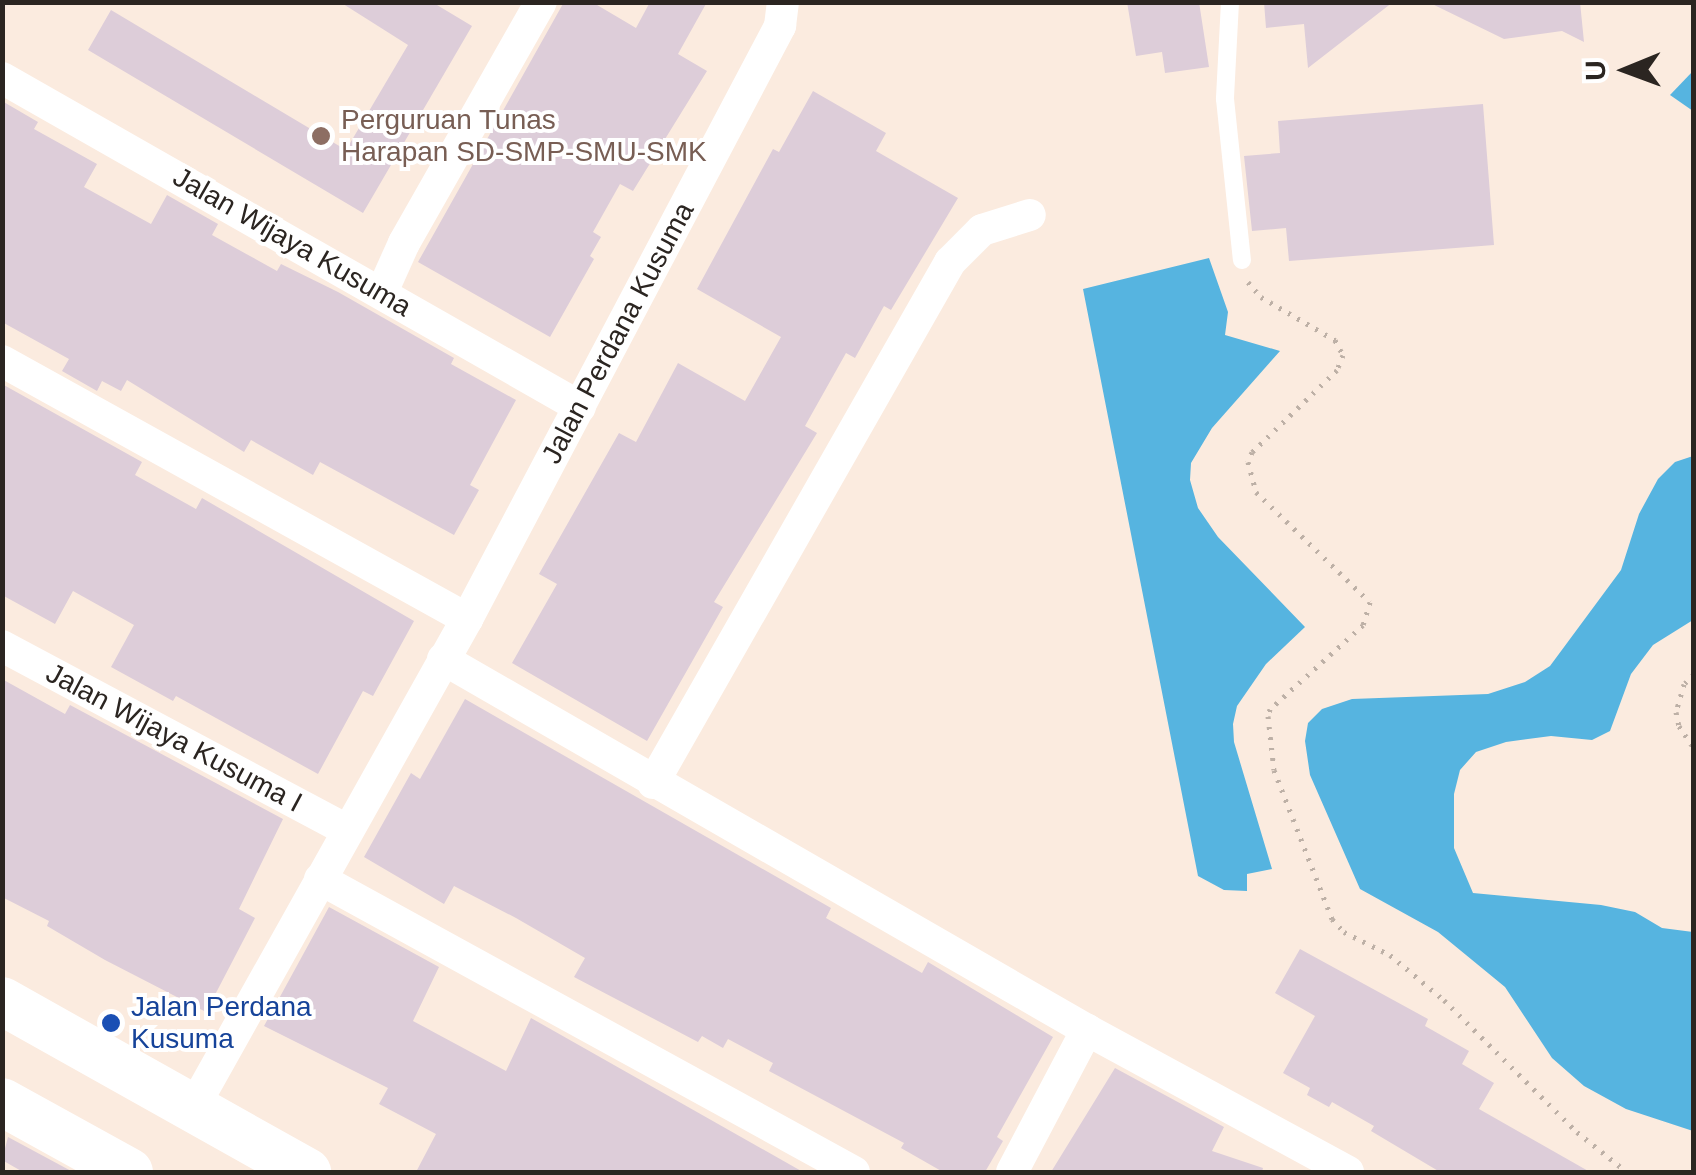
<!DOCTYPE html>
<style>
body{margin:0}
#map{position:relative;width:1696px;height:1175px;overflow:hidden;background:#fbebdf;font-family:Helvetica,sans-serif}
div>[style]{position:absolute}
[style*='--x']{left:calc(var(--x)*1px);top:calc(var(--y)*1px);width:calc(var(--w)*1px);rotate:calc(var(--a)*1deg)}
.water>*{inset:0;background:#56b4e0}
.building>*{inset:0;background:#ddcdd9}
.path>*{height:5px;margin-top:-2.5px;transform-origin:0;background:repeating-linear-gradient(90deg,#bdb0a6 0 2.5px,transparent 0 10.5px)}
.service>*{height:18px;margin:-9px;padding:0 9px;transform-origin:9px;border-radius:9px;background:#fff}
.minor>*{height:32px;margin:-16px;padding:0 16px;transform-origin:16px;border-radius:16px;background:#fff}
.secondary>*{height:48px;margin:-24px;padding:0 24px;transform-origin:24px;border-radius:24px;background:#fff}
.dots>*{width:28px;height:28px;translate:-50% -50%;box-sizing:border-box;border:5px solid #fff;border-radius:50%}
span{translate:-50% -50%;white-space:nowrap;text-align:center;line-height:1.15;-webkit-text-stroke:8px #fff;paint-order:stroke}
.education-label{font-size:28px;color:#785e54}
.left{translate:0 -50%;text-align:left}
.street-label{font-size:28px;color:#2b2521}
.transit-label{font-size:28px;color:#164399}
.frame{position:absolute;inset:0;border:5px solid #2b2521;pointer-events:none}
.north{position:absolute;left:1576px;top:20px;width:100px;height:100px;-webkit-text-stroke:8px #fff;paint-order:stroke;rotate:269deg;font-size:28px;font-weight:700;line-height:40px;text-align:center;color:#2b2521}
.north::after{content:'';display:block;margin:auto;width:35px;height:45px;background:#2b2521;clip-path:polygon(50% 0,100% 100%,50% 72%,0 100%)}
</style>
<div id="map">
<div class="water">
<div style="clip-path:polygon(1693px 71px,1693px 111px,1670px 95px)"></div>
<div style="clip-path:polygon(1209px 258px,1228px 312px,1225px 335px,1280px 351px,1212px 428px,1191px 463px,1190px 480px,1198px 508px,1218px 537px,1305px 627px,1266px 664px,1237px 706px,1233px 724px,1234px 742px,1272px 869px,1247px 874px,1247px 891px,1224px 890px,1198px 876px,1083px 289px)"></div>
<div style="clip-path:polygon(1693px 456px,1693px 620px,1653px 645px,1631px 674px,1610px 731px,1592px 740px,1551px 736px,1506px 742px,1476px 752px,1460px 770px,1454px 794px,1454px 848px,1473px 893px,1601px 905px,1635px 912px,1662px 928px,1693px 932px,1693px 1131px,1626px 1109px,1584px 1086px,1552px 1058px,1505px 987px,1438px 932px,1360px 889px,1310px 775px,1305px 741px,1308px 723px,1322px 709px,1352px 699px,1488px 694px,1525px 682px,1550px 666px,1621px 570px,1639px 514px,1658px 479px,1675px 462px)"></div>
</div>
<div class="building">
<div style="clip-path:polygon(340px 2px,432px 2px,472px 26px,363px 213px,88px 50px,111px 10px,346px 150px,408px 45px)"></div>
<div style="clip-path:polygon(564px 2px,592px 2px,636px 28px,650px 2px,707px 2px,678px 54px,707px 71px,633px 191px,620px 184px,593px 232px,601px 237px,590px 256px,594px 259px,550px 337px,418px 262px)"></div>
<div style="clip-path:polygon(1127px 2px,1199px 2px,1209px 67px,1165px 73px,1162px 52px,1136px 56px)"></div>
<div style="clip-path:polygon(1264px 2px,1393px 2px,1308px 68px,1304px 24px,1266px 28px)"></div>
<div style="clip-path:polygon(1428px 2px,1580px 2px,1584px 42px,1562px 31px,1504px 39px)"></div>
<div style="clip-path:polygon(813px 91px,886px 133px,876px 151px,958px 198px,891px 310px,884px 306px,855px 358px,846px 353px,805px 426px,817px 433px,714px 602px,723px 607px,647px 741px,512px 663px,557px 584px,539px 574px,619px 433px,636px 442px,678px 363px,745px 401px,781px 337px,697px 289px,773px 149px,779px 152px)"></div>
<div style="clip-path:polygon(2px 101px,38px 122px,34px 129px,97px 164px,84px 187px,151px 224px,167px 195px,218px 224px,212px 235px,277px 271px,281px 264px,338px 292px,454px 358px,451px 364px,516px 400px,470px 485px,479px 490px,454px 535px,320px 462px,313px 475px,251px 440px,244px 452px,127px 380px,121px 391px,102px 381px,97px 391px,62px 371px,69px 359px,2px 322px)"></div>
<div style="clip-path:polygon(1483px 104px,1494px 245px,1289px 261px,1286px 228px,1252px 231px,1244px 156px,1280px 153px,1278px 121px)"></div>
<div style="clip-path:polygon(2px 384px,142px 462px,135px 475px,196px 509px,202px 498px,414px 621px,373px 696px,363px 691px,318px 774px,176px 696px,173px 701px,111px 667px,134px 625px,73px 591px,55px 624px,2px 595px)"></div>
<div style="clip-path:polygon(2px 679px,65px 714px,70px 705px,283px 819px,239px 909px,255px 918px,206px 1012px,105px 960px,47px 926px,49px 921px,2px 897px)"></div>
<div style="clip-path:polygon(465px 699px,831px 908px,826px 918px,922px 973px,928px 962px,1053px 1037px,997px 1137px,1003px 1141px,985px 1172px,943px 1172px,901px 1148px,904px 1143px,769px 1071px,773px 1063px,728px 1039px,723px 1048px,702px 1036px,698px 1042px,574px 977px,585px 958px,516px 918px,454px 886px,444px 904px,364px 857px,411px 773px,420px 779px)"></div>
<div style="clip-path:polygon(329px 907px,439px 967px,413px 1021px,506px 1071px,531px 1018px,803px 1172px,416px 1172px,436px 1134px,379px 1104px,388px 1088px,264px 1026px)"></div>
<div style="clip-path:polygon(1300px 949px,1428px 1019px,1425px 1026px,1469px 1051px,1462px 1064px,1494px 1083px,1479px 1109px,1590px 1172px,1440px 1172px,1371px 1131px,1374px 1126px,1332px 1102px,1329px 1107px,1307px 1095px,1310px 1088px,1283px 1073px,1315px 1016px,1275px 993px)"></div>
<div style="clip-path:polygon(1115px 1068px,1224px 1127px,1212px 1151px,1263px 1168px,1262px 1172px,1051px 1172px)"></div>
<div style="clip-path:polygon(8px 1137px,73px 1172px,23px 1172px,2px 1160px)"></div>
</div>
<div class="path">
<div style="--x:1248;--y:282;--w:20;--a:49"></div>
<div style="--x:1261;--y:297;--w:86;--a:30.2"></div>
<div style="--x:1335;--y:340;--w:17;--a:62"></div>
<div style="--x:1343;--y:355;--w:16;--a:112"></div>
<div style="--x:1337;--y:370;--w:118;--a:136"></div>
<div style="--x:1252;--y:452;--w:11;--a:112"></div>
<div style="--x:1248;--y:462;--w:31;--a:75"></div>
<div style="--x:1256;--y:492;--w:158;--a:44"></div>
<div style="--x:1370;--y:602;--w:24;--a:107"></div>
<div style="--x:1363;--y:625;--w:125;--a:137.9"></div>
<div style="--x:1270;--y:709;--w:7;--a:106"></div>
<div style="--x:1268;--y:716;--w:54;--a:83.7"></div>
<div style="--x:1274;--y:770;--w:160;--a:68.7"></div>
<div style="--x:1332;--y:919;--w:18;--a:47"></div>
<div style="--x:1344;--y:932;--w:51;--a:26.6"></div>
<div style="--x:1390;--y:955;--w:70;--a:39.8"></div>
<div style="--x:1444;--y:1000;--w:187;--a:44.8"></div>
<div style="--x:1577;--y:1132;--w:64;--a:38.7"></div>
<div style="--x:1694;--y:674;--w:14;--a:135"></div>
<div style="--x:1684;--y:684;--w:29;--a:106"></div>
<div style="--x:1676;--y:712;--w:14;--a:78"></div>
<div style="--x:1679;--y:726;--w:27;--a:56"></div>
</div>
<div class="service">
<div style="--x:1230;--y:2;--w:97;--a:93"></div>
<div style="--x:1225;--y:99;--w:162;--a:84"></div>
</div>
<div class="minor">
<div style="--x:2;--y:78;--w:665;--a:29.65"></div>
<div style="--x:382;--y:292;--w:54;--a:-65.8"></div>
<div style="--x:404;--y:243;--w:277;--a:-60.4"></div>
<div style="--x:2;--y:361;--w:532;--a:29.02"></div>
<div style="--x:2;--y:646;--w:390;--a:28.1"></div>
<div style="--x:443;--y:659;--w:743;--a:29.95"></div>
<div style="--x:1087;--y:1030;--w:297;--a:28.5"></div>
<div style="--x:653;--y:783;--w:600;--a:-60.31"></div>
<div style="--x:950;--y:262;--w:45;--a:-45"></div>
<div style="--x:982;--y:230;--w:50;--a:-17.4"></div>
<div style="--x:320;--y:879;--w:609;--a:28.75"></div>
<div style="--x:193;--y:1108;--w:561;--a:-60.74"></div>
<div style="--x:467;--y:619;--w:671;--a:-62.17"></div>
<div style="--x:780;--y:26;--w:24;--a:-83"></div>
<div style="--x:1012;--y:1172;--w:161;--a:-62.2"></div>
</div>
<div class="secondary">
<div style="--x:2;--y:1001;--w:350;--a:29.3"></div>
<div style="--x:2;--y:1102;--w:145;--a:28.9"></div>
</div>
<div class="dots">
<div style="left:321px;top:136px;background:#8d6e63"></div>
<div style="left:111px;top:1023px;background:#1a4fb4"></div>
</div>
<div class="education-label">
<span class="left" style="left:341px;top:136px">Perguruan Tunas<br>Harapan SD-SMP-SMU-SMK</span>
</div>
<div class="street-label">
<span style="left:292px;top:242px;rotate:30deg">Jalan Wijaya Kusuma</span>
<span style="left:618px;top:333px;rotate:-62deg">Jalan Perdana Kusuma</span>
<span style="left:174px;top:738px;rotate:28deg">Jalan Wijaya Kusuma I</span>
</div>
<div class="transit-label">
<span class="left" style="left:131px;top:1023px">Jalan Perdana<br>Kusuma</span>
</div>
<div class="frame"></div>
<div class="north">U</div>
</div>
